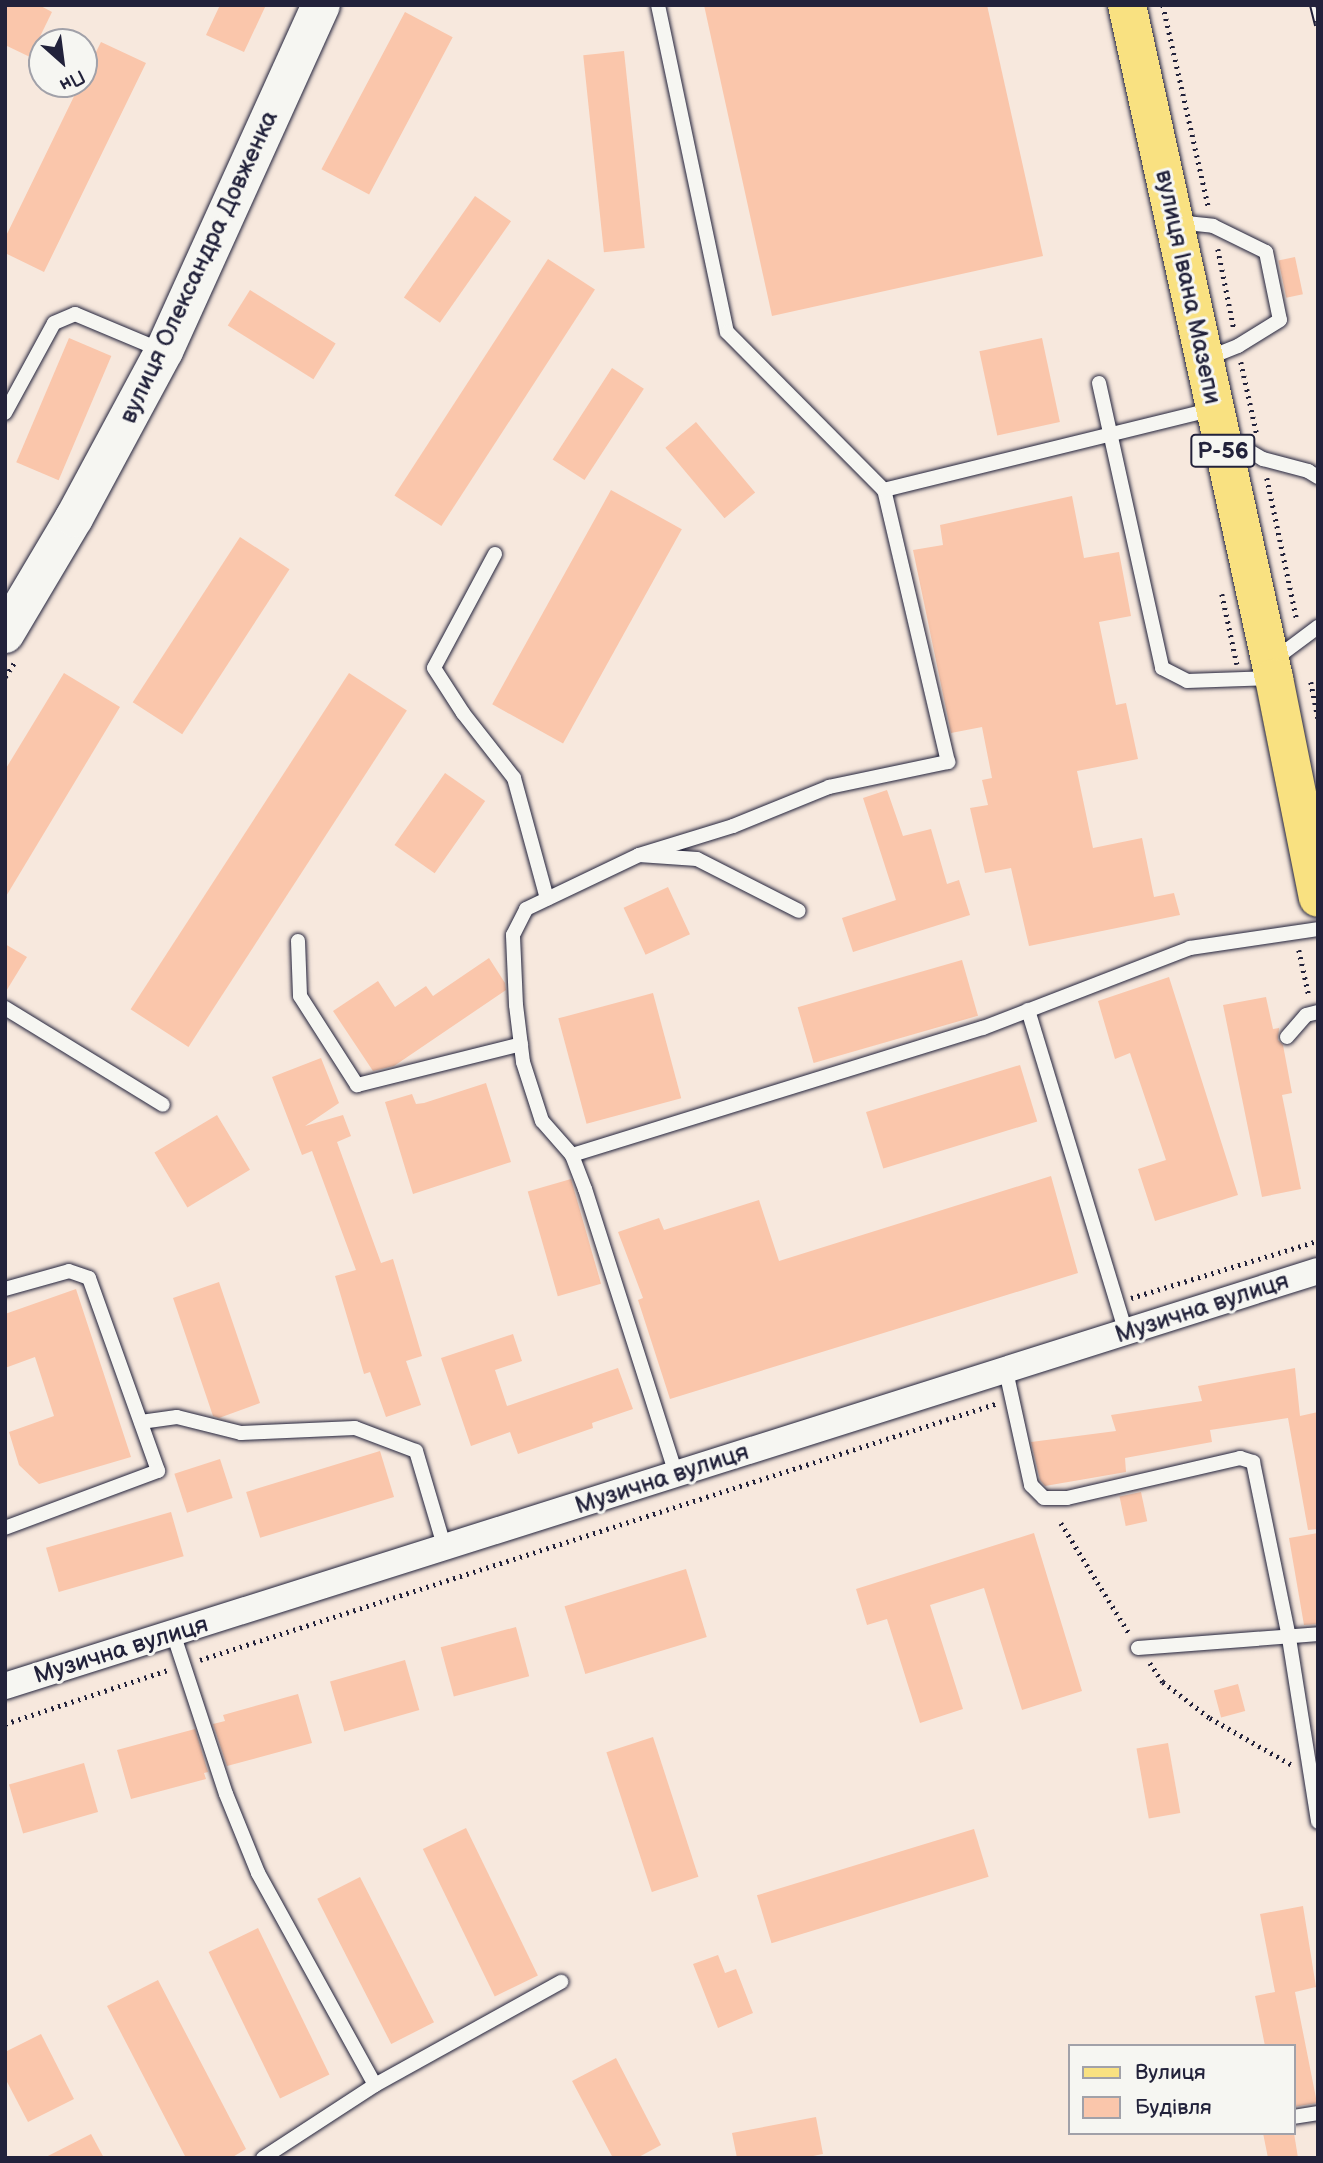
<!DOCTYPE html>
<meta charset="utf-8">
<style>
body{margin:0}
#map{position:relative;width:1323px;height:2163px;overflow:hidden;background:#f7e8dd;font-family:"Balsamiq Sans",sans-serif}
div>[style]{position:absolute}
[style*='--x']{left:calc(var(--x)*1px);top:calc(var(--y)*1px);width:calc(var(--w)*1px);rotate:calc(var(--a)*1deg)}
.building>*{inset:0;background:#fac6ab;transform-origin:0 0}
.path>*{height:4.5px;margin-top:-2.25px;transform-origin:0;background:repeating-linear-gradient(90deg,#22223b 0 2px,transparent 0 7px)}
.roads{filter:drop-shadow(0 0 2px #22223b) drop-shadow(0 0 2px #22223b)}
.service>*{height:14px;margin:-7px;padding:0 7px;transform-origin:7px;border-radius:7px;background:#f6f6f2}
.minor>*{height:26px;margin:-13px;padding:0 13px;transform-origin:13px;border-radius:13px;background:#f6f6f2}
.secondary>*{height:38px;margin:-19px;padding:0 19px;transform-origin:19px;border-radius:19px;background:#f6f6f2}
.primary>*{height:38px;margin:-19px;padding:0 19px;transform-origin:19px;border-radius:19px;background:#f9e181}
.rail>*{height:8px;margin-top:-4px;transform-origin:0;background:repeating-linear-gradient(90deg,#f6f6f2 0 16px,#22223b 0 32px);box-sizing:border-box;border-block:2px solid #22223b}
span{translate:-50% -50%;white-space:nowrap;text-align:center;line-height:1.15;-webkit-text-stroke:6px #f6f6f2;paint-order:stroke}
.shield-label span{padding:2px 5px;background:#f6f6f2;border:2px solid;border-radius:5px;-webkit-text-stroke-width:0}
.shield-label{font-size:23px;color:#22223b;font-weight:700}
.street-label{font-size:24px;color:#22223b}
.frame{position:absolute;inset:0;border:7px solid #22223b;pointer-events:none}
.legend{position:absolute;left:1068px;top:2044px;width:228px;height:91px;box-sizing:border-box;background:#f6f6f2;border:2px solid #a1a1a9;margin:0;padding:9px 12px;list-style:none;font-size:21px;color:#22223b}
.legend li{display:flex;align-items:center;gap:14px;height:35px}
.legend b{width:35px;border:2px solid #a1a1a9}
.north{position:absolute;left:28px;top:28px;width:70px;height:70px;box-sizing:border-box;background:#f6f6f2;border:2px solid #a1a1a9;border-radius:50%;rotate:152deg;font-size:19px;font-weight:700;line-height:28px;text-align:center;color:#22223b}
.north::after{content:'';display:block;margin:auto;width:24px;height:32px;background:#22223b;clip-path:polygon(50% 0,100% 100%,50% 72%,0 100%)}
</style>
<div id="map">
<div class="building">
<div style="clip-path:polygon(5px 5px,39px 5px,52px 12px,30px 57px,5px 45px)"></div>
<div style="clip-path:polygon(220px 5px,266px 5px,244px 52px,206px 35px)"></div>
<div style="clip-path:polygon(704px 5px,987px 5px,1043px 256px,772px 316px)"></div>
<div style="left:405px;top:12px;width:54px;height:178px;rotate:28deg"></div>
<div style="clip-path:polygon(101px 42px,146px 63px,44px 272px,5px 253px,5px 238px,80px 84px,84px 84px,84px 76px)"></div>
<div style="left:624px;top:51px;width:198px;height:41px;rotate:84deg"></div>
<div style="left:475px;top:196px;width:44px;height:124px;rotate:35deg"></div>
<div style="left:1295px;top:257px;width:38px;height:17px;rotate:78deg"></div>
<div style="left:548px;top:259px;width:56px;height:282px;rotate:33deg"></div>
<div style="left:250px;top:290px;width:101px;height:42px;rotate:32deg"></div>
<div style="left:69px;top:338px;width:46px;height:135px;rotate:23deg"></div>
<div style="left:1042px;top:338px;width:86px;height:64px;rotate:78deg"></div>
<div style="left:612px;top:368px;width:38px;height:109px;rotate:33deg"></div>
<div style="left:696px;top:422px;width:92px;height:40px;rotate:50deg"></div>
<div style="left:611px;top:490px;width:81px;height:245px;rotate:29deg"></div>
<div style="clip-path:polygon(1072px 496px,1084px 558px,1119px 552px,1131px 616px,1099px 622px,1116px 705px,1126px 703px,1138px 759px,1077px 771px,1093px 848px,1142px 838px,1154px 897px,1174px 893px,1180px 915px,1029px 946px,1011px 868px,985px 873px,970px 808px,988px 805px,982px 780px,992px 778px,982px 727px,951px 733px,913px 550px,943px 545px,940px 525px)"></div>
<div style="left:240px;top:537px;width:59px;height:197px;rotate:33deg"></div>
<div style="clip-path:polygon(64px 673px,120px 707px,5px 898px,5px 770px)"></div>
<div style="left:349px;top:673px;width:69px;height:401px;rotate:33deg"></div>
<div style="left:445px;top:773px;width:49px;height:88px;rotate:35deg"></div>
<div style="clip-path:polygon(887px 790px,903px 836px,931px 829px,947px 884px,959px 880px,970px 915px,853px 952px,842px 918px,896px 900px,863px 798px)"></div>
<div style="left:668px;top:887px;width:52px;height:49px;rotate:65deg"></div>
<div style="clip-path:polygon(5px 944px,27px 957px,5px 993px)"></div>
<div style="clip-path:polygon(489px 958px,505px 983px,506px 990px,394px 1066px,373px 1071px,333px 1011px,378px 981px,395px 1007px,426px 986px,433px 996px)"></div>
<div style="left:962px;top:960px;width:58px;height:171px;rotate:74deg"></div>
<div style="clip-path:polygon(1169px 977px,1238px 1195px,1155px 1221px,1138px 1169px,1166px 1160px,1130px 1053px,1115px 1059px,1098px 1001px)"></div>
<div style="left:653px;top:993px;width:109px;height:98px;rotate:75deg"></div>
<div style="clip-path:polygon(1266px 997px,1273px 1029px,1279px 1028px,1278px 1040px,1283px 1045px,1292px 1093px,1282px 1095px,1301px 1189px,1262px 1197px,1223px 1005px)"></div>
<div style="clip-path:polygon(321px 1058px,339px 1103px,305px 1126px,343px 1115px,351px 1136px,337px 1142px,381px 1263px,393px 1259px,422px 1356px,406px 1361px,421px 1405px,386px 1417px,370px 1372px,364px 1374px,335px 1276px,356px 1270px,312px 1151px,302px 1155px,272px 1077px)"></div>
<div style="left:1020px;top:1065px;width:59px;height:161px;rotate:73deg"></div>
<div style="clip-path:polygon(486px 1083px,511px 1162px,413px 1194px,385px 1102px,412px 1094px,416px 1104px,424px 1103px)"></div>
<div style="left:217px;top:1115px;width:64px;height:73px;rotate:59deg"></div>
<div style="clip-path:polygon(1051px 1176px,1078px 1273px,670px 1399px,638px 1300px,643px 1298px,618px 1232px,659px 1218px,664px 1230px,759px 1200px,779px 1261px)"></div>
<div style="left:571px;top:1179px;width:109px;height:45px;rotate:74deg"></div>
<div style="clip-path:polygon(219px 1282px,260px 1403px,219px 1418px,213px 1416px,173px 1298px)"></div>
<div style="clip-path:polygon(76px 1289px,131px 1457px,39px 1484px,19px 1465px,9px 1432px,54px 1416px,35px 1357px,5px 1368px,5px 1314px)"></div>
<div style="clip-path:polygon(513px 1334px,522px 1361px,495px 1370px,507px 1406px,618px 1368px,633px 1409px,592px 1423px,593px 1428px,518px 1454px,510px 1432px,471px 1446px,441px 1358px)"></div>
<div style="clip-path:polygon(1295px 1368px,1300px 1416px,1318px 1412px,1318px 1529px,1308px 1530px,1288px 1418px,1210px 1430px,1212px 1442px,1125px 1458px,1126px 1472px,1045px 1486px,1040px 1480px,1031px 1442px,1116px 1431px,1111px 1415px,1202px 1401px,1198px 1386px)"></div>
<div style="left:380px;top:1451px;width:48px;height:140px;rotate:73deg"></div>
<div style="left:220px;top:1459px;width:41px;height:48px;rotate:72deg"></div>
<div style="left:1141px;top:1492px;width:30px;height:22px;rotate:78deg"></div>
<div style="left:171px;top:1512px;width:46px;height:130px;rotate:74deg"></div>
<div style="clip-path:polygon(1034px 1533px,1082px 1691px,1022px 1710px,984px 1588px,930px 1605px,963px 1709px,920px 1723px,887px 1619px,867px 1625px,856px 1589px)"></div>
<div style="clip-path:polygon(1318px 1533px,1318px 1624px,1304px 1625px,1289px 1538px)"></div>
<div style="left:686px;top:1569px;width:71px;height:127px;rotate:73deg"></div>
<div style="left:516px;top:1627px;width:51px;height:78px;rotate:75deg"></div>
<div style="left:405px;top:1660px;width:52px;height:78px;rotate:74deg"></div>
<div style="left:1238px;top:1684px;width:28px;height:25px;rotate:75deg"></div>
<div style="clip-path:polygon(298px 1694px,312px 1743px,227px 1766px,213px 1724px,225px 1721px,223px 1715px)"></div>
<div style="clip-path:polygon(195px 1729px,208px 1772px,204px 1773px,206px 1779px,131px 1799px,117px 1750px)"></div>
<div style="left:653px;top:1737px;width:147px;height:49px;rotate:72deg"></div>
<div style="left:1168px;top:1743px;width:71px;height:32px;rotate:80deg"></div>
<div style="left:84px;top:1763px;width:51px;height:78px;rotate:74deg"></div>
<div style="left:466px;top:1828px;width:164px;height:48px;rotate:64deg"></div>
<div style="left:974px;top:1829px;width:50px;height:227px;rotate:73deg"></div>
<div style="left:360px;top:1877px;width:163px;height:48px;rotate:63deg"></div>
<div style="clip-path:polygon(1303px 1906px,1316px 1987px,1295px 1992px,1317px 2103px,1293px 2107px,1293px 2046px,1265px 2046px,1255px 1996px,1275px 1992px,1260px 1914px)"></div>
<div style="left:258px;top:1928px;width:163px;height:55px;rotate:64deg"></div>
<div style="clip-path:polygon(718px 1955px,725px 1973px,736px 1969px,753px 2013px,718px 2028px,693px 1964px)"></div>
<div style="clip-path:polygon(158px 1980px,246px 2149px,231px 2158px,186px 2158px,107px 2006px)"></div>
<div style="clip-path:polygon(41px 2034px,74px 2099px,28px 2122px,5px 2078px,5px 2052px)"></div>
<div style="clip-path:polygon(616px 2058px,661px 2145px,637px 2158px,613px 2158px,572px 2081px)"></div>
<div style="clip-path:polygon(816px 2117px,823px 2154px,803px 2158px,737px 2158px,732px 2133px)"></div>
<div style="clip-path:polygon(1263px 2133px,1294px 2133px,1298px 2158px,1268px 2158px)"></div>
<div style="clip-path:polygon(91px 2134px,104px 2158px,44px 2158px)"></div>
</div>
<div class="path">
<div style="--x:1163;--y:5;--w:209;--a:77.3"></div>
<div style="--x:1218;--y:249;--w:82;--a:78.7"></div>
<div style="--x:1241;--y:362;--w:75;--a:77.6"></div>
<div style="--x:1267;--y:478;--w:145;--a:78.1"></div>
<div style="--x:1222;--y:594;--w:72;--a:77.9"></div>
<div style="--x:5;--y:677;--w:17;--a:-57"></div>
<div style="--x:1311;--y:682;--w:37;--a:79"></div>
<div style="--x:1299;--y:950;--w:47;--a:77.7"></div>
<div style="--x:1131;--y:1298;--w:195;--a:-17"></div>
<div style="--x:1061;--y:1523;--w:129;--a:58.3"></div>
<div style="--x:200;--y:1660;--w:838;--a:-17.85"></div>
<div style="--x:1150;--y:1663;--w:23;--a:56"></div>
<div style="--x:1163;--y:1682;--w:59;--a:37.5"></div>
<div style="--x:1210;--y:1718;--w:95;--a:29.8"></div>
<div style="--x:5;--y:1724;--w:172;--a:-18.3"></div>
</div>
<div class="roads">
<div class="service">
<div style="--x:658;--y:5;--w:334;--a:78.1"></div>
<div style="--x:727;--y:332;--w:223;--a:45.2"></div>
<div style="--x:1177;--y:222;--w:36;--a:6"></div>
<div style="--x:1213;--y:226;--w:59;--a:26.1"></div>
<div style="--x:1266;--y:252;--w:69;--a:78.4"></div>
<div style="--x:1280;--y:320;--w:49;--a:148.2"></div>
<div style="--x:1238;--y:346;--w:35;--a:158"></div>
<div style="--x:1099;--y:383;--w:292;--a:77.5"></div>
<div style="--x:1162;--y:668;--w:28;--a:27"></div>
<div style="--x:1187;--y:681;--w:86;--a:-2"></div>
<div style="--x:5;--y:413;--w:102;--a:-61.4"></div>
<div style="--x:54;--y:323;--w:23;--a:-23"></div>
<div style="--x:75;--y:314;--w:95;--a:22.8"></div>
<div style="--x:1227;--y:438;--w:42;--a:30.3"></div>
<div style="--x:1263;--y:459;--w:47;--a:14.9"></div>
<div style="--x:1308;--y:471;--w:12;--a:31"></div>
<div style="--x:495;--y:554;--w:129;--a:118.2"></div>
<div style="--x:434;--y:668;--w:54;--a:57.2"></div>
<div style="--x:463;--y:713;--w:83;--a:51.9"></div>
<div style="--x:514;--y:778;--w:125;--a:74.7"></div>
<div style="--x:1275;--y:659;--w:54;--a:-36.7"></div>
<div style="--x:639;--y:855;--w:98;--a:-17.1"></div>
<div style="--x:733;--y:826;--w:104;--a:-22.1"></div>
<div style="--x:829;--y:787;--w:122;--a:-11.9"></div>
<div style="--x:948;--y:762;--w:279;--a:-103.2"></div>
<div style="--x:884;--y:490;--w:339;--a:-13.8"></div>
<div style="--x:298;--y:941;--w:55;--a:87.9"></div>
<div style="--x:300;--y:996;--w:106;--a:57.4"></div>
<div style="--x:357;--y:1085;--w:169;--a:-14"></div>
<div style="--x:5;--y:1008;--w:185;--a:31.5"></div>
<div style="--x:1028;--y:1010;--w:338;--a:73.1"></div>
<div style="--x:1287;--y:1037;--w:29;--a:-49"></div>
<div style="--x:1306;--y:1015;--w:12;--a:-14"></div>
<div style="--x:572;--y:1155;--w:430;--a:-17.2"></div>
<div style="--x:983;--y:1028;--w:222;--a:-21.1"></div>
<div style="--x:1190;--y:948;--w:129;--a:-8.4"></div>
<div style="--x:5;--y:1289;--w:66;--a:-15.7"></div>
<div style="--x:69;--y:1271;--w:21;--a:19"></div>
<div style="--x:89;--y:1278;--w:205;--a:70.3"></div>
<div style="--x:158;--y:1471;--w:163;--a:159.6"></div>
<div style="--x:1006;--y:1371;--w:117;--a:77.6"></div>
<div style="--x:1031;--y:1485;--w:18;--a:45"></div>
<div style="--x:1044;--y:1498;--w:23;--a:0"></div>
<div style="--x:1067;--y:1498;--w:178;--a:-13"></div>
<div style="--x:1240;--y:1458;--w:14;--a:17"></div>
<div style="--x:1253;--y:1462;--w:180;--a:78.4"></div>
<div style="--x:1289;--y:1638;--w:186;--a:81"></div>
<div style="--x:141;--y:1422;--w:36;--a:-8"></div>
<div style="--x:177;--y:1417;--w:66;--a:14"></div>
<div style="--x:241;--y:1433;--w:114;--a:-2.5"></div>
<div style="--x:355;--y:1428;--w:65;--a:20.7"></div>
<div style="--x:416;--y:1451;--w:102;--a:73.5"></div>
<div style="--x:676;--y:1474;--w:299;--a:-107.7"></div>
<div style="--x:585;--y:1189;--w:36;--a:-111"></div>
<div style="--x:572;--y:1155;--w:45;--a:-131.4"></div>
<div style="--x:542;--y:1121;--w:62;--a:-107.9"></div>
<div style="--x:523;--y:1062;--w:57;--a:-97"></div>
<div style="--x:516;--y:1005;--w:70;--a:-92.5"></div>
<div style="--x:513;--y:935;--w:29;--a:-63"></div>
<div style="--x:526;--y:909;--w:125;--a:-25.5"></div>
<div style="--x:639;--y:855;--w:58;--a:3.9"></div>
<div style="--x:697;--y:859;--w:114;--a:27"></div>
<div style="--x:173;--y:1633;--w:169;--a:71.8"></div>
<div style="--x:226;--y:1794;--w:85;--a:67.9"></div>
<div style="--x:258;--y:1873;--w:242;--a:61.1"></div>
<div style="--x:1138;--y:1648;--w:181;--a:-4.4"></div>
<div style="--x:1293;--y:2117;--w:25;--a:-9"></div>
<div style="--x:263;--y:2158;--w:134;--a:-33.1"></div>
<div style="--x:375;--y:2085;--w:213;--a:-29"></div>
</div>
<div class="minor">
<div style="--x:5;--y:1686;--w:1377;--a:-17.54"></div>
</div>
<div class="secondary">
<div style="--x:5;--y:634;--w:135;--a:-59.3"></div>
<div style="--x:74;--y:518;--w:190;--a:-61.7"></div>
<div style="--x:164;--y:351;--w:380;--a:-65.6"></div>
</div>
<div class="primary">
<div style="--x:1127;--y:5;--w:689;--a:77.68"></div>
<div style="--x:1274;--y:678;--w:224;--a:78.7"></div>
</div>
</div>
<div class="rail">
<div style="--x:1313;--y:5;--w:21;--a:76"></div>
</div>
<div class="shield-label">
<span style="left:1223px;top:451px">Р-56</span>
</div>
<div class="street-label">
<span style="left:199px;top:267px;rotate:-65deg">вулиця Олександра Довженка</span>
<span style="left:1188px;top:287px;rotate:78deg">вулиця Івана Мазепи</span>
<span style="left:1202px;top:1308px;rotate:-18deg">Музична вулиця</span>
<span style="left:662px;top:1479px;rotate:-18deg">Музична вулиця</span>
<span style="left:121px;top:1650px;rotate:-17deg">Музична вулиця</span>
</div>
<div class="frame"></div>
<ul class="legend">
<li><b style="height:9px;background:#f9e181"></b>Вулиця</li>
<li><b style="height:19px;background:#fac6ab"></b>Будівля</li>
</ul>
<div class="north">Пн</div>
</div>
